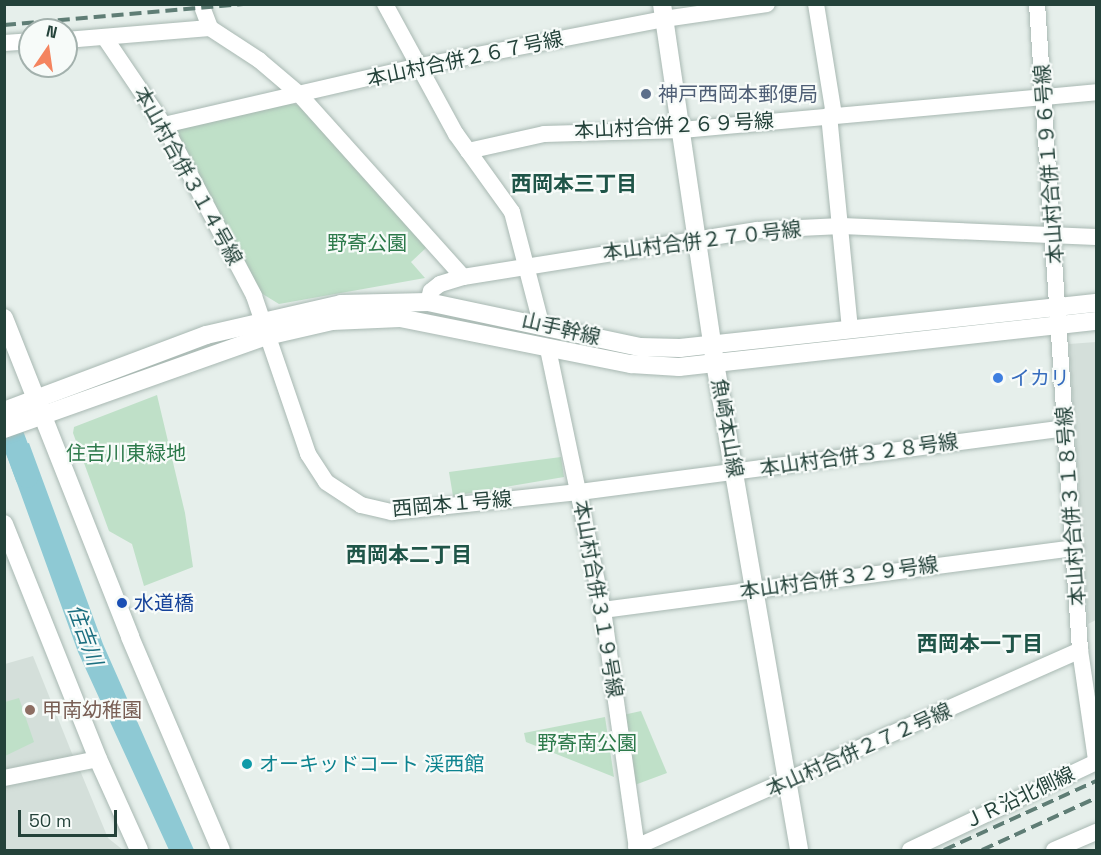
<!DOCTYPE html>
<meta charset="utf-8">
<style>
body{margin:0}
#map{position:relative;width:1101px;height:855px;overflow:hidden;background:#e6efeb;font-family:"Space Grotesk","Noto Sans JP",sans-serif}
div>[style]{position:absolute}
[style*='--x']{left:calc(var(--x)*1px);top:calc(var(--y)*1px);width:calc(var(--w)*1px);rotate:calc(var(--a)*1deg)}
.built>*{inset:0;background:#d4dfda}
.green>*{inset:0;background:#bfe0c8}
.water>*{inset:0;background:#8ec9d4}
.river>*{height:24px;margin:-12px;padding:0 12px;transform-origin:12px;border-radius:12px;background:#8ec9d4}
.roads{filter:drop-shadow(0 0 2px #a8b8b2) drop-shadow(0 0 2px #a8b8b2)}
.minor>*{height:16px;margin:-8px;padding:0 8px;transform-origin:8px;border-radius:8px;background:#fff}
.tertiary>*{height:18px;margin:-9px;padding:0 9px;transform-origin:9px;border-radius:9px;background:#fff}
.rail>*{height:4px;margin-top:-2px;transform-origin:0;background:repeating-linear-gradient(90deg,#5f7d75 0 12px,transparent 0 18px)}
.dots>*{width:16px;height:16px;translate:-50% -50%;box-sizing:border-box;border:3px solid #f7fbf9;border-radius:50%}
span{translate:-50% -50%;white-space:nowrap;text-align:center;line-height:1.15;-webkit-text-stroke:4.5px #f7fbf9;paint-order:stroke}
.street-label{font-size:20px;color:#24423a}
.service-label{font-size:20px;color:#4e5e75}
.left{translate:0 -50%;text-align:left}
.park-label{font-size:20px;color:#2d7a4b}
.shop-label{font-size:20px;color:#366cbe}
.transit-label{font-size:20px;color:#164399}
.education-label{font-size:20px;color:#785e54}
.culture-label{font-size:20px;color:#0d838f}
.neighbourhood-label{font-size:21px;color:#1f5548;font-weight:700}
.water-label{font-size:21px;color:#1c6f80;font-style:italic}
.frame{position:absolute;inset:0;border:6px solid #24423a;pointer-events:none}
.north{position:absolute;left:18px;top:18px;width:60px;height:60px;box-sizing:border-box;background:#f7fbf9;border:2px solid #a3b1ad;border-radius:50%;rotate:13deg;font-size:16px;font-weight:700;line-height:24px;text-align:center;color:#24423a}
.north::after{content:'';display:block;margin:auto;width:21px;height:27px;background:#f4845f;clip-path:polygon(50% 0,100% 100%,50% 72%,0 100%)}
.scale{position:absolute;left:18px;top:810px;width:99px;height:27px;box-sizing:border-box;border:3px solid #24423a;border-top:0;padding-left:8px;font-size:18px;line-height:21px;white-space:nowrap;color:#24423a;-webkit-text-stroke:4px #f7fbf9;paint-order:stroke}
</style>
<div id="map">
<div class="built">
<div style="clip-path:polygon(1096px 342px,1096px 620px,1088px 624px,1069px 344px)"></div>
<div style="clip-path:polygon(33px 656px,73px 756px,5px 769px,5px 664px)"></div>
<div style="clip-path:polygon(79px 768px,108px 838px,123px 850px,5px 850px,4px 784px)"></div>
</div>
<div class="green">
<div style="clip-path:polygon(291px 103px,301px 106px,427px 247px,411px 262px,425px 278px,279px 304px,261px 293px,176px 135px,177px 127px)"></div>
<div style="clip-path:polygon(157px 395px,185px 513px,193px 567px,144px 586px,132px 544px,109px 531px,73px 433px,74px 427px)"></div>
<div style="clip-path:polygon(561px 457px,564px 477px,453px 496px,449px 472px)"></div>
<div style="clip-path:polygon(19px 698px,34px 742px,5px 756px,5px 702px)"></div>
<div style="clip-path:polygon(641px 711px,667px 773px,632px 786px,623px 715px)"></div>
<div style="clip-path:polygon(605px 717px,614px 777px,526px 742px,524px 733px)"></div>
</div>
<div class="water">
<div style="clip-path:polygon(29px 443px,103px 644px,194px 850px,169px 850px,78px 652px,5px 450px)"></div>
</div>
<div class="river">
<div style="--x:4;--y:414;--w:66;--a:69.6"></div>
</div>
<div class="roads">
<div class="minor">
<div style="--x:201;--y:4;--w:26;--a:69"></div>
<div style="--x:385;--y:4;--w:148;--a:61.4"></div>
<div style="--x:456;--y:134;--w:96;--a:54.3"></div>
<div style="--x:512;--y:212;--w:115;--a:75.4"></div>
<div style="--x:816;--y:4;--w:112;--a:80.8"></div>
<div style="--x:1037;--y:4;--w:647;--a:86.19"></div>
<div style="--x:1080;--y:650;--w:111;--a:81.7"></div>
<div style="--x:210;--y:28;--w:59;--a:33.1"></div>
<div style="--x:259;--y:60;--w:52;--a:40.4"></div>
<div style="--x:299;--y:94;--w:246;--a:48.1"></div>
<div style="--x:105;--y:38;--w:105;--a:55.9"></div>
<div style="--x:164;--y:125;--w:193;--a:62.2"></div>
<div style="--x:254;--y:296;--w:167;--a:71.1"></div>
<div style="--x:308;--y:454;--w:33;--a:57"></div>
<div style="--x:326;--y:482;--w:42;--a:33.3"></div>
<div style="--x:361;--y:505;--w:32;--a:13"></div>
<div style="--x:392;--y:512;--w:189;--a:-6.1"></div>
<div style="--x:580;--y:492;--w:490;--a:-7.5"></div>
<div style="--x:66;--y:40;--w:144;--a:-4.8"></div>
<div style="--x:4;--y:43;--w:26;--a:-4"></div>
<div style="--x:829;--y:115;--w:214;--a:84.4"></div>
<div style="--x:164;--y:125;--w:263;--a:-13"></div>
<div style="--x:420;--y:66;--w:248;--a:-10.9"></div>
<div style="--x:664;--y:19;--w:104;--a:-8.3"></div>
<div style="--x:468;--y:151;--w:78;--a:-12.6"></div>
<div style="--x:544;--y:134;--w:138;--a:-1.7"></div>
<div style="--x:682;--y:130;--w:416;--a:-5.2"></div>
<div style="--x:428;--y:302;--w:11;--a:-75"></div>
<div style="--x:431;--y:291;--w:11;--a:-38"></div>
<div style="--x:440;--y:284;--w:24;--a:-17"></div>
<div style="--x:463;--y:277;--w:298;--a:-9.1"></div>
<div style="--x:757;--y:230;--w:85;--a:-2.7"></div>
<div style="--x:842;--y:226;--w:254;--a:2.5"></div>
<div style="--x:548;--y:349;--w:267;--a:78.1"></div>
<div style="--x:603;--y:610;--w:242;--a:81.9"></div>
<div style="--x:603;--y:610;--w:476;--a:-7.5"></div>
<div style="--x:4;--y:778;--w:96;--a:-11.4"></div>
<div style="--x:636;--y:847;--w:486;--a:-23.9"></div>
<div style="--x:910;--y:850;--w:206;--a:-25.3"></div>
<div style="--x:1054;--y:850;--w:46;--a:-23.2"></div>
</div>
<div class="tertiary">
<div style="--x:662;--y:4;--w:363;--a:81.6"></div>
<div style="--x:715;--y:363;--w:494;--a:80.2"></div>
<div style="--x:4;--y:318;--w:343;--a:68.4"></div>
<div style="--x:130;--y:637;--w:232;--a:66.9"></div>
<div style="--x:4;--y:411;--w:216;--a:-20.6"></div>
<div style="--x:206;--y:335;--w:139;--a:-12.9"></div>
<div style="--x:341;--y:304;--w:87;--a:-1.3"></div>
<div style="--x:428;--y:302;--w:217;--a:12"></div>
<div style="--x:640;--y:347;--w:40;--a:1.4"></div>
<div style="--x:680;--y:348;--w:418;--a:-6.2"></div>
<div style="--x:4;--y:429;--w:279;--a:-19.5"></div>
<div style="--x:267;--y:336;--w:67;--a:-13"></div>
<div style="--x:332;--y:321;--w:68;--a:-2.5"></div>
<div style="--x:400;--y:318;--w:236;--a:11.3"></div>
<div style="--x:631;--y:364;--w:48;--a:3.6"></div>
<div style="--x:679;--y:367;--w:420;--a:-6.3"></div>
<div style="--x:4;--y:524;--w:253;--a:68.2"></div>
<div style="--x:98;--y:759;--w:100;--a:65.7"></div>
</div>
</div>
<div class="rail">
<div style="--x:4;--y:25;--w:243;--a:-5"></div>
<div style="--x:944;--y:850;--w:167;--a:-24.4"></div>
<div style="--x:982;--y:850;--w:125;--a:-24.5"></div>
</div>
<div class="dots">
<div style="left:646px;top:94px;background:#5c6f8a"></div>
<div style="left:998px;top:378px;background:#3f7fe0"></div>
<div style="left:122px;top:603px;background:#1a4fb4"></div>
<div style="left:30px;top:710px;background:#8d6e63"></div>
<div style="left:247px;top:764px;background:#0f9aa8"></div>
</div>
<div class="street-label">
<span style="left:465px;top:59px;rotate:-12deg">本山村合併２６７号線</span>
<span style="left:674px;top:126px;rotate:-3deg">本山村合併２６９号線</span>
<span style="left:1049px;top:164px;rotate:-94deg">本山村合併１９６号線</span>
<span style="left:188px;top:176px;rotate:61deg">本山村合併３１４号線</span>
<span style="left:702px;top:241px;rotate:-7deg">本山村合併２７０号線</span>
<span style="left:561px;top:329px;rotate:13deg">山手幹線</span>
<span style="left:727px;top:428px;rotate:80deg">魚崎本山線</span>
<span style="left:859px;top:455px;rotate:-8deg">本山村合併３２８号線</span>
<span style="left:452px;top:504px;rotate:-5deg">西岡本１号線</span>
<span style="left:1071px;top:506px;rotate:-94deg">本山村合併３１８号線</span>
<span style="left:839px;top:578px;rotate:-8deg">本山村合併３２９号線</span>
<span style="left:598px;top:599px;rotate:80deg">本山村合併３１９号線</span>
<span style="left:859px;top:750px;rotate:-24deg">本山村合併２７２号線</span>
<span style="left:1019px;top:798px;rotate:-25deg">ＪＲ沿北側線</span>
</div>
<div class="service-label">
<span class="left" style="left:658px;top:94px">神戸西岡本郵便局</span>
</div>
<div class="park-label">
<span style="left:367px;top:243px">野寄公園</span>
<span style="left:126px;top:453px">住吉川東緑地</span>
<span style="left:587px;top:743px">野寄南公園</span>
</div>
<div class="shop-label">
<span class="left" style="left:1010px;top:378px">イカリ</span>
</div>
<div class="transit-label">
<span class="left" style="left:134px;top:603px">水道橋</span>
</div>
<div class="education-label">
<span class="left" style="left:42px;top:710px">甲南幼稚園</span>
</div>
<div class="culture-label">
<span class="left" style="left:259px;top:764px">オーキッドコート 渓西館</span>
</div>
<div class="neighbourhood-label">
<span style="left:574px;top:184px">西岡本三丁目</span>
<span style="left:409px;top:555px">西岡本二丁目</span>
<span style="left:980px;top:644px">西岡本一丁目</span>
</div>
<div class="water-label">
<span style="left:85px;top:635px;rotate:70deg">住吉川</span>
</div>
<div class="frame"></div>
<div class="north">N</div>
<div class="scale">50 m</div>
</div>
